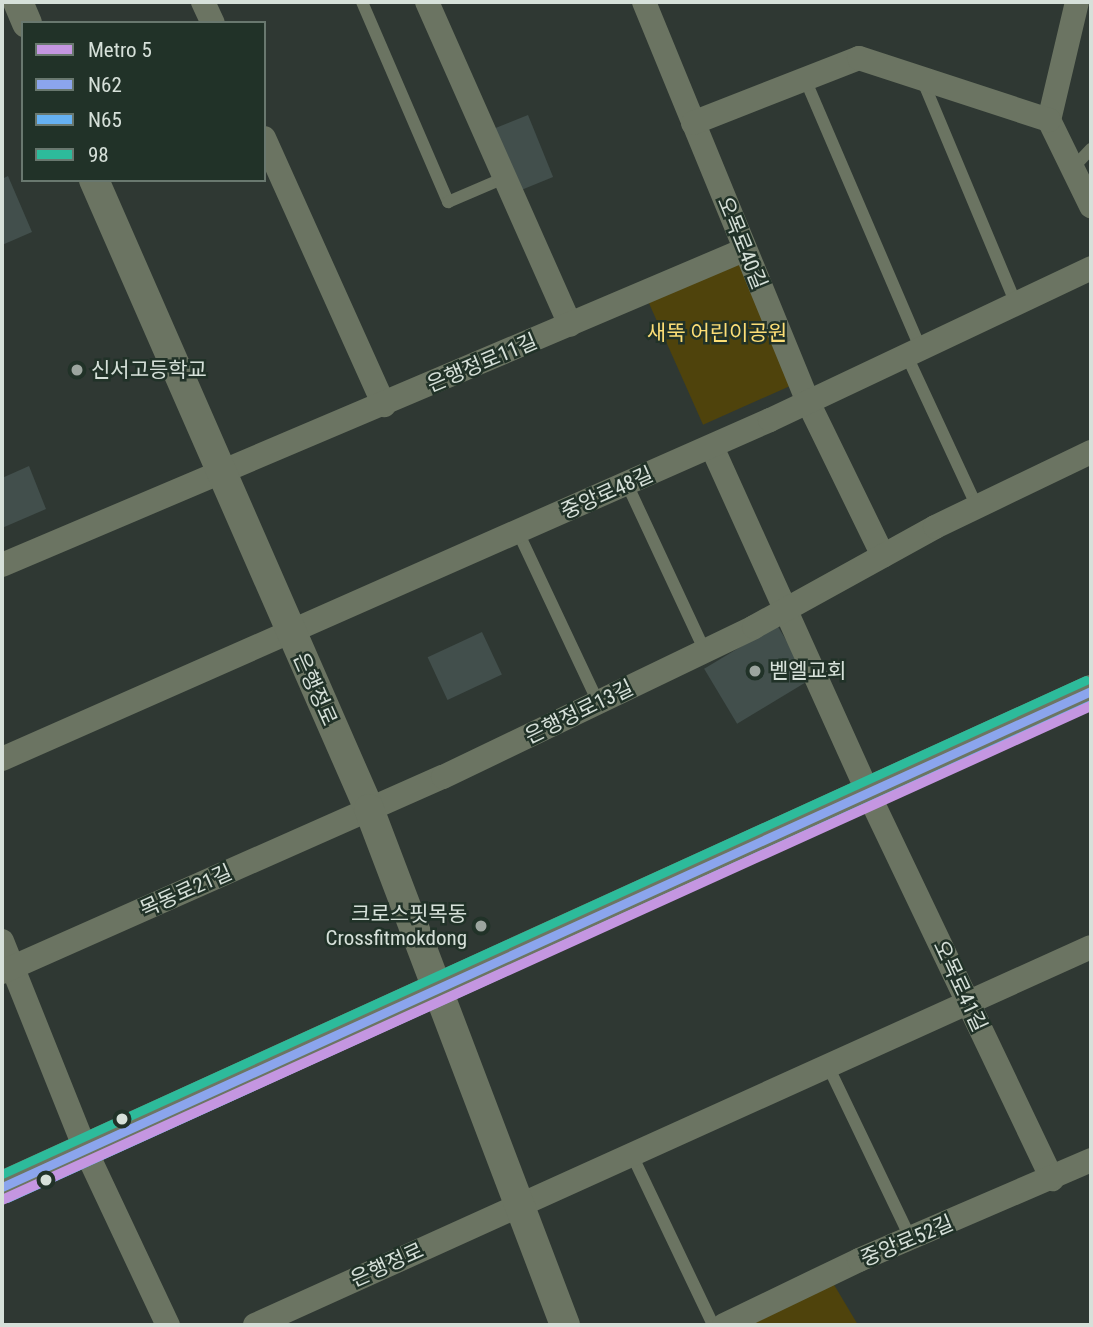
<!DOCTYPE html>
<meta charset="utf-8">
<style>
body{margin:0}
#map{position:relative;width:1093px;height:1327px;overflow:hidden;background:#2f3833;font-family:"Roboto Condensed","Noto Sans KR",sans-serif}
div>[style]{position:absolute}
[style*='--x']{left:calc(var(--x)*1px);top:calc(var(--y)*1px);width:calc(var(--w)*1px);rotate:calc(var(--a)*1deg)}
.green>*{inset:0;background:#4f430c;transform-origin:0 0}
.building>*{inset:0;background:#424f4c;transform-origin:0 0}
.service>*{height:12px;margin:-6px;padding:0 6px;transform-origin:6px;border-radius:6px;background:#6b7462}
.minor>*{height:24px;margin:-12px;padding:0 12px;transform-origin:12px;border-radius:12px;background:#6b7462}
.tertiary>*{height:30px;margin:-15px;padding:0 15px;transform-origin:15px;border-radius:15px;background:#6b7462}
.secondary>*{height:33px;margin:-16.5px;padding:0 16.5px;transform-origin:16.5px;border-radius:16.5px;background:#6c7562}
.bus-1>*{height:9px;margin:-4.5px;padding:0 4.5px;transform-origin:4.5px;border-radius:4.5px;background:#8ba5ed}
.bus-2>*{height:9px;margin:-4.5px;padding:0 4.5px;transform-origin:4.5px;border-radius:4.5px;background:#66b1f2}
.bus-3>*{height:9px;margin:-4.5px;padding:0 4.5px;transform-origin:4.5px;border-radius:4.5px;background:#2dbb9b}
.metro-1>*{height:10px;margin:-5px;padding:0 5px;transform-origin:5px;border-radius:5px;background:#c496e1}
.dots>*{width:19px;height:19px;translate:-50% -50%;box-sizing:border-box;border:4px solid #213228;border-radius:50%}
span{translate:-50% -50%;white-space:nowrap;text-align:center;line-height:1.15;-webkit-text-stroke:5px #213228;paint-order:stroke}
.street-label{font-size:21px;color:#d6e0d9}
.park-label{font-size:21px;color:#fcde76}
.poi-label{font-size:21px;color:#d6e0d9}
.left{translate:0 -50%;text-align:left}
.right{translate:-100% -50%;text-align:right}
.frame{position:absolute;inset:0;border:4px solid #d6e0d9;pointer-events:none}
.legend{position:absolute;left:21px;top:21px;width:245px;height:161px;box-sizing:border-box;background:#213228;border:2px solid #69786f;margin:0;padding:9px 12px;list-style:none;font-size:21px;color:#d6e0d9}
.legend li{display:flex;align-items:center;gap:14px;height:35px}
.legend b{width:35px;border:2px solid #69786f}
</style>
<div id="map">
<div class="green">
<div style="left:739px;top:262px;width:134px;height:99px;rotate:66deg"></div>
<div style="clip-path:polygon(833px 1283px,858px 1325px,746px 1325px)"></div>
</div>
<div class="building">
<div style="left:528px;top:115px;width:67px;height:39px;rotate:68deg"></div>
<div style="clip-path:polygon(8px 176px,32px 232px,2px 245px,2px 179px)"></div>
<div style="clip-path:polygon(29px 466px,46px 509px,2px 528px,2px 478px)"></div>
<div style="left:777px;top:625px;width:64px;height:85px;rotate:59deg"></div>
<div style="left:482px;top:632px;width:47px;height:60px;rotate:65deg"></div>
</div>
<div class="service">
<div style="--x:362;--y:2;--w:218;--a:66.7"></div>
<div style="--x:448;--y:202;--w:61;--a:-23.2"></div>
<div style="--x:805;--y:79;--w:294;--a:66.8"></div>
<div style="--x:922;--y:79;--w:244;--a:67.3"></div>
<div style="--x:1073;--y:168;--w:26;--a:-47"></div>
<div style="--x:907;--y:356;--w:166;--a:65.1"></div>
<div style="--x:627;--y:484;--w:184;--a:65"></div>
<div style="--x:518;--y:532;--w:188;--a:64.8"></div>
<div style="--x:828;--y:1066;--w:192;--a:64.4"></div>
<div style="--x:632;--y:1155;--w:188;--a:64.5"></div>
</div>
<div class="minor">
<div style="--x:203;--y:2;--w:23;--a:65"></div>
<div style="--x:427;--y:2;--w:353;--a:66.1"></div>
<div style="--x:644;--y:2;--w:432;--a:67.7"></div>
<div style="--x:808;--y:402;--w:171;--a:64"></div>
<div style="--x:1077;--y:2;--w:121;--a:103.3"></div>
<div style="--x:1049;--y:120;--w:96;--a:64"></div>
<div style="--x:693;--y:123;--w:178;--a:-21.4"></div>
<div style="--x:859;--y:58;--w:200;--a:18.1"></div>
<div style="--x:264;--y:138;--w:293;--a:65.8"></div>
<div style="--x:712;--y:447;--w:380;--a:65.7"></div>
<div style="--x:868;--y:793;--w:428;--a:64.5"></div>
<div style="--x:2;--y:565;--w:806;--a:-23"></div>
<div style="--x:2;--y:759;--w:839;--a:-23.82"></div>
<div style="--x:770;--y:420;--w:355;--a:-25.3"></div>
<div style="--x:2;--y:941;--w:224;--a:68.2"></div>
<div style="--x:85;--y:1149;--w:195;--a:64.8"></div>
<div style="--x:2;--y:972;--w:482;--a:-23.9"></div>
<div style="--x:443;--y:777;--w:345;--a:-25.7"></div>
<div style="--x:754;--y:627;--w:207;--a:-28.9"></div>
<div style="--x:935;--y:527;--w:173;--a:-25.7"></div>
<div style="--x:255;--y:1325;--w:917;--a:-24.33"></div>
<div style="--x:724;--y:1325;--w:150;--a:-25.7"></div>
<div style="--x:859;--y:1260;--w:253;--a:-23.3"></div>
</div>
<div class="tertiary">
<div style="--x:18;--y:2;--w:23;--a:67"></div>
<div style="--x:94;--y:180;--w:686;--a:66.38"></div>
<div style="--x:369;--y:809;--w:552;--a:69.2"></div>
</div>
<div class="secondary">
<div style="--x:2;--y:1187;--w:1197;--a:-24.49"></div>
</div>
<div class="bus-1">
<div style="--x:2;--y:1187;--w:1197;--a:-24.49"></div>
</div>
<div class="bus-2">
<div style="--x:7;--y:1198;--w:1191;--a:-24.5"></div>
</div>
<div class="bus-3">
<div style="--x:2;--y:1174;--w:1191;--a:-24.5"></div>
</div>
<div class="metro-1">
<div style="--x:2;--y:1200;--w:1196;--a:-24.4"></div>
</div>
<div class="dots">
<div style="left:77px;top:370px;background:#9ca59f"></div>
<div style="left:755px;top:671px;background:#9ca59f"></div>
<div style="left:481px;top:926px;background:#9ca59f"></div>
<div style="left:122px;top:1119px;background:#d6e0d9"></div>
<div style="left:46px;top:1180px;background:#d6e0d9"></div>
</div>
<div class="street-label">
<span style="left:742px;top:243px;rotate:68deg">오목로40길</span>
<span style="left:482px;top:363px;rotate:-23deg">은행정로11길</span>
<span style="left:607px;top:493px;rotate:-24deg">중앙로48길</span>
<span style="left:315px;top:689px;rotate:66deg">은행정로</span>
<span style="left:579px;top:712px;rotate:-26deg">은행정로13길</span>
<span style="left:186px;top:891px;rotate:-24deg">목동로21길</span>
<span style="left:960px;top:986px;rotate:65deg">오목로41길</span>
<span style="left:907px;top:1241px;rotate:-23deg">중앙로52길</span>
<span style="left:387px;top:1265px;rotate:-24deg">은행정로</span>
</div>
<div class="park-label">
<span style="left:717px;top:333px">새뚝 어린이공원</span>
</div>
<div class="poi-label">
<span class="left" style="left:91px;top:370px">신서고등학교</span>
<span class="left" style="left:769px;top:671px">벧엘교회</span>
<span class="right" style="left:467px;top:926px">크로스핏목동<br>Crossfitmokdong</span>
</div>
<div class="frame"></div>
<ul class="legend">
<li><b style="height:9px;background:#c496e1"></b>Metro 5</li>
<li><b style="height:9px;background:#8ba5ed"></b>N62</li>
<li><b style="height:9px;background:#66b1f2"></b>N65</li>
<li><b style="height:9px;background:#2dbb9b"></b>98</li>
</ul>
</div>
